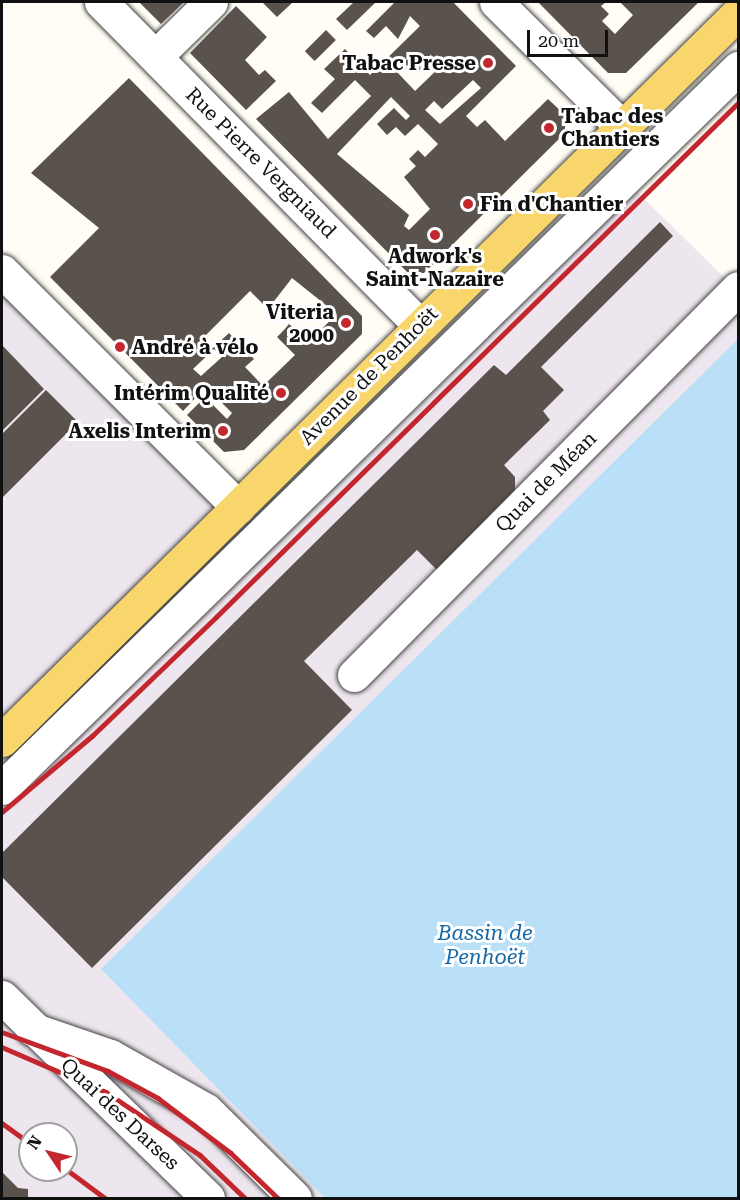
<!DOCTYPE html>
<meta charset="utf-8">
<style>
body{margin:0}
#map{position:relative;width:740px;height:1200px;overflow:hidden;background:#fffdf5;font-family:"Roboto Serif",serif}
div>[style]{position:absolute}
[style*='--x']{left:calc(var(--x)*1px);top:calc(var(--y)*1px);width:calc(var(--w)*1px);rotate:calc(var(--a)*1deg)}
.industrial>*{inset:0;background:#eee6ef}
.water>*{inset:0;background:#b9e0f7}
.building>*{inset:0;background:#5a524d;transform-origin:0 0}
.roads{filter:drop-shadow(0 0 2px #444) drop-shadow(0 0 2px #444)}
.minor>*{height:33px;margin:-16.5px;padding:0 16.5px;transform-origin:16.5px;border-radius:16.5px;background:#fff}
.major>*{height:33px;margin:-16.5px;padding:0 16.5px;transform-origin:16.5px;border-radius:16.5px;background:#f9d66b}
.rail>*{height:4.5px;margin:-2.25px;padding:0 2.25px;transform-origin:2.25px;border-radius:2.25px;background:#c4262e}
.dots>*{width:16px;height:16px;translate:-50% -50%;box-sizing:border-box;border:3px solid #fff;border-radius:50%}
span{translate:-50% -50%;white-space:nowrap;text-align:center;line-height:1.15;-webkit-text-stroke:6px #fff;paint-order:stroke}
.poi-label{font-size:20px;color:#111;font-weight:700}
.right{translate:-100% -50%;text-align:right}
.left{translate:0 -50%;text-align:left}
.street-label{font-size:20px;color:#111}
.water-label{font-size:21px;color:#1768a6;font-style:italic}
.frame{position:absolute;inset:0;border:3px solid #111;pointer-events:none}
.north{position:absolute;left:18px;top:1122px;width:60px;height:60px;box-sizing:border-box;background:#fff;border:2px solid #a0a0a0;border-radius:50%;rotate:305deg;font-size:16px;font-weight:700;line-height:24px;text-align:center;color:#111}
.north::after{content:'';display:block;margin:auto;width:21px;height:27px;background:#c4262e;clip-path:polygon(50% 0,100% 100%,50% 72%,0 100%)}
.scale{position:absolute;left:527px;top:30px;width:81px;height:27px;box-sizing:border-box;border:3px solid #111;border-top:0;padding-left:8px;font-size:18px;line-height:21px;white-space:nowrap;color:#111;-webkit-text-stroke:4px #fff;paint-order:stroke}
</style>
<div id="map">
<div class="industrial">
<div style="clip-path:polygon(evenodd,630px 185px,738px 291px,738px 1198px,2px 1198px,2px 287px,266px 548px,630px 185px,30px 1134px,66px 1134px,66px 1170px,30px 1170px,30px 1134px)"></div>
</div>
<div class="water">
<div style="clip-path:polygon(738px 339px,738px 1198px,325px 1198px,101px 969px)"></div>
</div>
<div class="building">
<div style="clip-path:polygon(139px 2px,184px 2px,161px 24px)"></div>
<div style="clip-path:polygon(262px 2px,293px 2px,277px 17px)"></div>
<div style="clip-path:polygon(354px 2px,376px 2px,347px 30px,336px 19px)"></div>
<div style="clip-path:polygon(evenodd,395px 2px,453px 2px,516px 66px,466px 116px,477px 127px,485px 120px,505px 141px,548px 99px,565px 115px,565px 133px,424px 273px,408px 273px,256px 119px,289px 92px,328px 139px,371px 96px,355px 80px,322px 113px,311px 103px,335px 79px,324px 69px,345px 49px,370px 75px,420px 26px,410px 16px,398px 39px,386px 26px,374px 38px,366px 31px,395px 2px,437px 55px,441px 66px,415px 91px,398px 73px,412px 66px,417px 72px,437px 55px,395px 2px,473px 80px,481px 88px,440px 124px,425px 110px,434px 101px,442px 109px,473px 80px,395px 2px,391px 97px,410px 116px,406px 120px,394px 108px,377px 124px,387px 135px,396px 127px,405px 136px,418px 124px,438px 144px,425px 157px,418px 150px,409px 159px,416px 166px,404px 177px,430px 209px,409px 230px,404px 226px,409px 215px,337px 154px,391px 97px)"></div>
<div style="clip-path:polygon(538px 2px,606px 2px,601px 6px,609px 14px,602px 21px,615px 34px,633px 15px,620px 2px,699px 2px,626px 73px,608px 73px)"></div>
<div style="clip-path:polygon(236px 6px,267px 37px,245px 60px,259px 75px,265px 70px,276px 81px,246px 110px,190px 53px)"></div>
<div style="left:326px;top:30px;width:14px;height:30px;rotate:45deg"></div>
<div style="clip-path:polygon(evenodd,129px 78px,362px 316px,362px 334px,244px 450px,224px 452px,187px 415px,205px 397px,227px 419px,232px 413px,206px 387px,183px 411px,50px 277px,99px 228px,31px 173px,129px 78px,292px 278px,337px 314px,308px 342px,289px 324px,283px 331px,277px 337px,295px 355px,263px 386px,245px 367px,254px 359px,229px 333px,213px 348px,203px 338px,250px 291px,268px 309px,292px 278px,129px 78px,214px 349px,222px 357px,201px 376px,193px 369px,214px 349px)"></div>
<div style="clip-path:polygon(660px 222px,673px 236px,541px 367px,564px 390px,543px 411px,550px 420px,504px 465px,515px 477px,515px 492px,437px 570px,417px 550px,304px 661px,352px 710px,92px 968px,2px 877px,2px 853px,494px 365px,506px 375px)"></div>
<div style="clip-path:polygon(2px 345px,44px 389px,2px 431px)"></div>
<div style="clip-path:polygon(46px 390px,78px 422px,2px 498px,2px 434px)"></div>
<div style="clip-path:polygon(2px 1172px,18px 1188px,28px 1189px,28px 1198px,2px 1198px)"></div>
</div>
<div class="roads">
<div class="minor">
<div style="--x:101;--y:2;--w:454;--a:45.4"></div>
<div style="--x:496;--y:2;--w:179;--a:44.8"></div>
<div style="--x:156;--y:56;--w:77;--a:-44.5"></div>
<div style="--x:2;--y:271;--w:334;--a:45"></div>
<div style="--x:354;--y:675;--w:545;--a:-45.22"></div>
<div style="--x:2;--y:788;--w:1030;--a:-44.37"></div>
<div style="--x:2;--y:997;--w:288;--a:44.3"></div>
<div style="--x:32;--y:1029;--w:83;--a:19.1"></div>
<div style="--x:110;--y:1056;--w:110;--a:29.4"></div>
<div style="--x:206;--y:1110;--w:125;--a:44.7"></div>
</div>
<div class="major">
<div style="--x:2;--y:740;--w:1035;--a:-44.65"></div>
</div>
</div>
<div class="rail">
<div style="--x:2;--y:812;--w:118;--a:-40.2"></div>
<div style="--x:92;--y:736;--w:172;--a:-43.8"></div>
<div style="--x:216;--y:617;--w:733;--a:-44.56"></div>
<div style="--x:2;--y:1032;--w:113;--a:20.2"></div>
<div style="--x:108;--y:1071;--w:57;--a:28.4"></div>
<div style="--x:158;--y:1098;--w:91;--a:37"></div>
<div style="--x:231;--y:1153;--w:65;--a:43.8"></div>
<div style="--x:2;--y:1047;--w:113;--a:23.4"></div>
<div style="--x:106;--y:1092;--w:113;--a:33.8"></div>
<div style="--x:200;--y:1155;--w:62;--a:43.7"></div>
<div style="--x:2;--y:1123;--w:34;--a:36"></div>
<div style="--x:66;--y:1169;--w:49;--a:36.6"></div>
</div>
<div class="dots">
<div style="left:488px;top:63px;background:#c4262e"></div>
<div style="left:549px;top:128px;background:#c4262e"></div>
<div style="left:468px;top:204px;background:#c4262e"></div>
<div style="left:435px;top:235px;background:#c4262e"></div>
<div style="left:346px;top:323px;background:#c4262e"></div>
<div style="left:120px;top:347px;background:#c4262e"></div>
<div style="left:281px;top:393px;background:#c4262e"></div>
<div style="left:223px;top:431px;background:#c4262e"></div>
</div>
<div class="poi-label">
<span class="right" style="left:476px;top:63px">Tabac Presse</span>
<span class="left" style="left:561px;top:128px">Tabac des<br>Chantiers</span>
<span class="left" style="left:480px;top:204px">Fin d'Chantier</span>
<span style="left:435px;top:268px">Adwork's<br>Saint-Nazaire</span>
<span class="right" style="left:334px;top:324px">Viteria<br>2000</span>
<span class="left" style="left:132px;top:347px">André à vélo</span>
<span class="right" style="left:269px;top:393px">Intérim Qualité</span>
<span class="right" style="left:211px;top:431px">Axelis Interim</span>
</div>
<div class="street-label">
<span style="left:261px;top:163px;rotate:45deg">Rue Pierre Vergniaud</span>
<span style="left:369px;top:376px;rotate:-45deg">Avenue de Penhoët</span>
<span style="left:546px;top:482px;rotate:-45deg">Quai de Méan</span>
<span style="left:120px;top:1114px;rotate:43deg">Quai des Darses</span>
</div>
<div class="water-label">
<span style="left:485px;top:945px">Bassin de<br>Penhoët</span>
</div>
<div class="frame"></div>
<div class="north">N</div>
<div class="scale">20 m</div>
</div>
